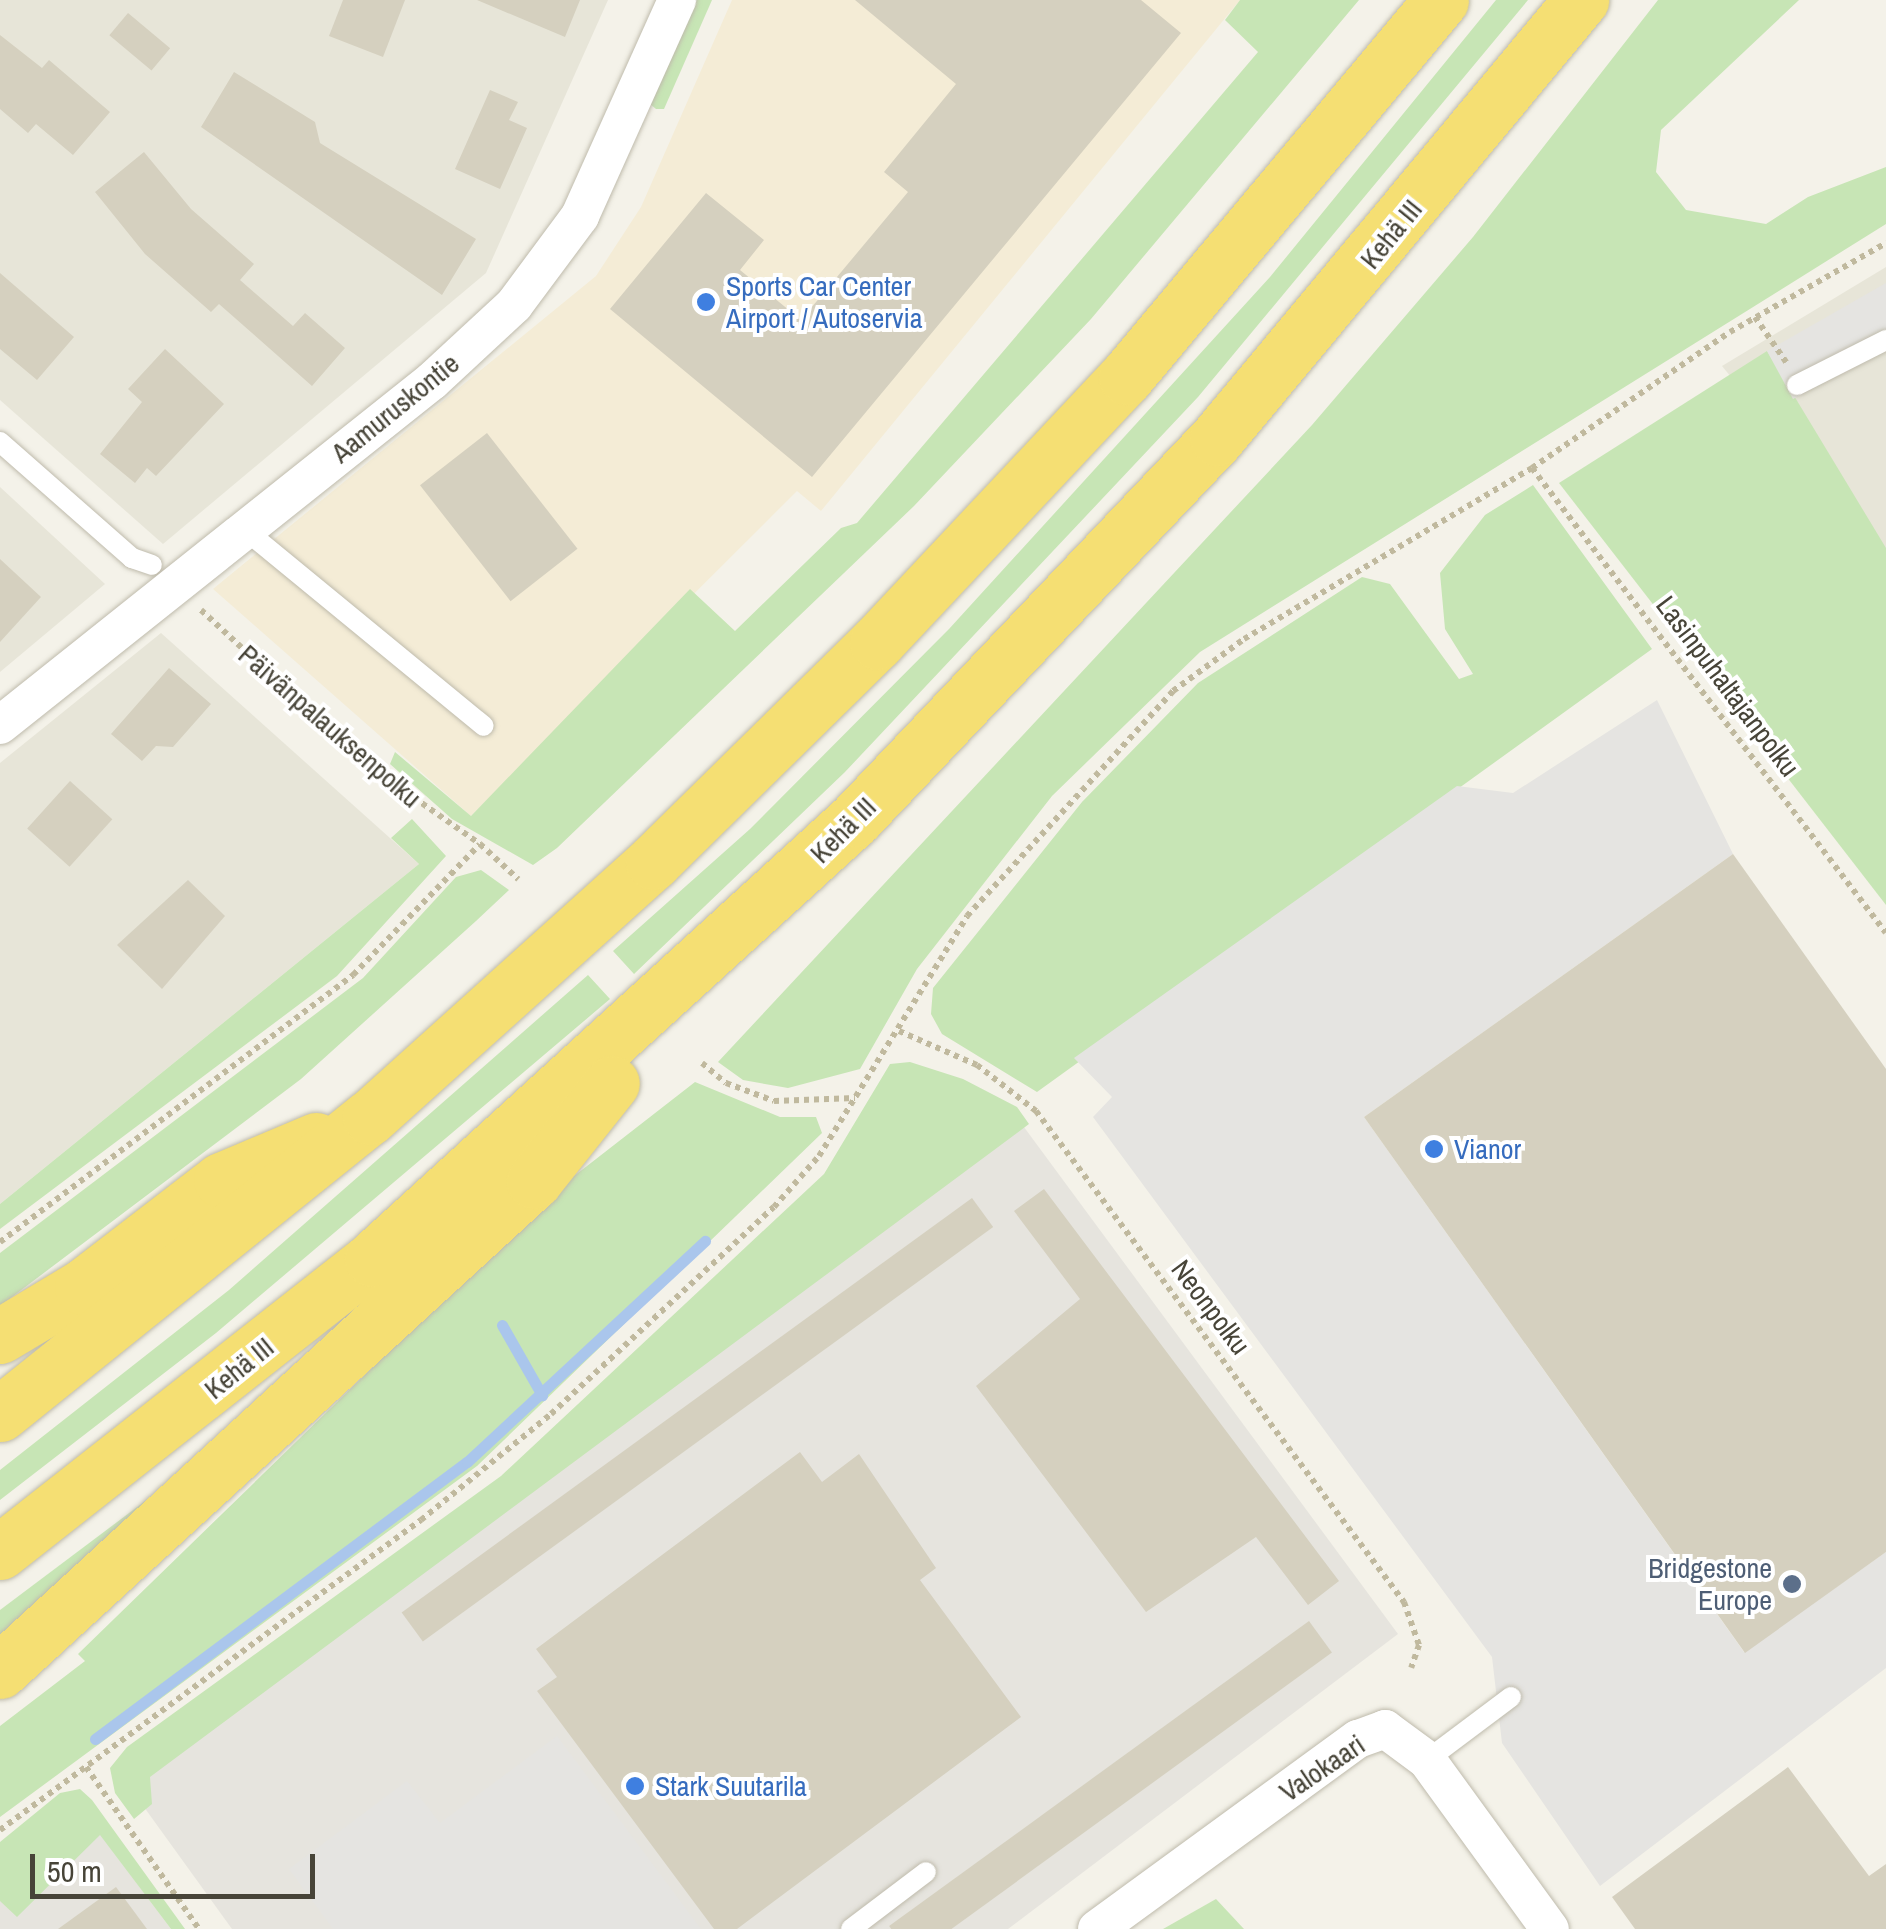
<!DOCTYPE html>
<meta charset="utf-8">
<style>
body{margin:0}
#map{position:relative;width:1886px;height:1929px;overflow:hidden;background:#f4f2e9;font-family:"Archivo Narrow",sans-serif}
div>[style]{position:absolute}
[style*='--x']{left:calc(var(--x)*1px);top:calc(var(--y)*1px);width:calc(var(--w)*1px);rotate:calc(var(--a)*1deg)}
.residential>*{inset:0;background:#e7e5d8}
.commercial>*{inset:0;background:#f4ecd6}
.industrial>*{inset:0;background:#e6e4de}
.green>*{inset:0;background:#c7e5b5}
.parking>*{inset:0;background:#e5e4e1}
.stream>*{height:11px;margin:-5.5px;padding:0 5.5px;transform-origin:5.5px;border-radius:5.5px;background:#aac6ec}
.building>*{inset:0;background:#d5d0bf;transform-origin:0 0}
.path>*{height:6px;margin-top:-3px;transform-origin:0;background:repeating-linear-gradient(90deg,#c0b99e 0 5px,transparent 0 10px)}
.roads{filter:drop-shadow(0 0 2px #bfbbac) drop-shadow(0 0 2px #bfbbac)}
.lane>*{height:20px;margin:-10px;padding:0 10px;transform-origin:10px;border-radius:10px;background:#fff}
.street>*{height:38px;margin:-19px;padding:0 19px;transform-origin:19px;border-radius:19px;background:#fff}
.highway>*{height:55px;margin:-27.5px;padding:0 27.5px;transform-origin:27.5px;border-radius:27.5px;background:#f5df73}
.dots>*{width:28px;height:28px;translate:-50% -50%;box-sizing:border-box;border:5px solid #fff;border-radius:50%}
span{translate:-50% -50%;white-space:nowrap;text-align:center;line-height:1.15;-webkit-text-stroke:8px #fff;paint-order:stroke}
.street-label{font-size:28px;color:#474438}
.shop-label{font-size:28px;color:#366cbe}
.left{translate:0 -50%;text-align:left}
.service-label{font-size:28px;color:#4e5e75}
.right{translate:-100% -50%;text-align:right}
.scale{position:absolute;left:30px;top:1854px;width:285px;height:45px;box-sizing:border-box;border:5px solid #474438;border-top:0;padding-left:12px;font-size:30px;line-height:35px;white-space:nowrap;color:#474438;-webkit-text-stroke:8px #fff;paint-order:stroke}
</style>
<div id="map">
<div class="residential">
<div style="clip-path:polygon(0 0,608px 0,486px 273px,163px 544px,0 400px)"></div>
<div style="clip-path:polygon(1886px 267px,1886px 566px,1722px 366px)"></div>
<div style="clip-path:polygon(0 487px,105px 584px,0 672px)"></div>
<div style="clip-path:polygon(161px 633px,419px 864px,0 1204px,0 763px)"></div>
</div>
<div class="commercial">
<div style="clip-path:polygon(732px 0,1240px 0,821px 511px,797px 491px,471px 816px,213px 589px,596px 276px,641px 207px)"></div>
</div>
<div class="industrial">
<div style="clip-path:polygon(1015px 1115px,1398px 1634px,1008px 1929px,232px 1929px,123px 1778px)"></div>
<div style="clip-path:polygon(100px 1834px,171px 1929px,0 1929px,0 1894px)"></div>
</div>
<div class="green">
<div style="clip-path:polygon(695px 0,712px 0,664px 109px,656px 109px,650px 104px)"></div>
<div style="clip-path:polygon(1240px 0,1359px 0,1091px 319px,914px 506px,557px 848px,533px 865px,452px 819px,390px 764px,395px 752px,471px 816px,690px 589px,735px 631px,841px 528px,857px 523px,1258px 52px,1225px 20px)"></div>
<div style="clip-path:polygon(1496px 0,1528px 0,1198px 397px,845px 772px,634px 974px,613px 951px,750px 829px,949px 629px,1270px 277px)"></div>
<div style="clip-path:polygon(1658px 0,1799px 0,1661px 130px,1656px 172px,1686px 210px,1766px 224px,1808px 197px,1886px 167px,1886px 224px,1200px 652px,1052px 796px,917px 969px,860px 1069px,788px 1088px,743px 1080px,718px 1062px,1312px 425px,1473px 237px)"></div>
<div style="clip-path:polygon(1767px 351px,1886px 548px,1886px 905px,1559px 483px)"></div>
<div style="clip-path:polygon(1533px 485px,1652px 649px,1037px 1092px,942px 1034px,931px 1014px,933px 988px,1082px 802px,1198px 683px,1362px 577px,1390px 584px,1459px 679px,1473px 674px,1445px 629px,1440px 573px,1485px 515px)"></div>
<div style="clip-path:polygon(412px 819px,446px 856px,337px 976px,0 1229px,0 1204px,419px 864px,391px 838px)"></div>
<div style="clip-path:polygon(481px 870px,509px 890px,476px 921px,301px 1079px,0 1306px,0 1253px,363px 978px,456px 877px)"></div>
<div style="clip-path:polygon(588px 975px,610px 999px,216px 1333px,0 1500px,0 1470px,229px 1290px)"></div>
<div style="clip-path:polygon(910px 1062px,963px 1079px,1017px 1107px,1029px 1124px,150px 1777px,152px 1804px,134px 1819px,115px 1793px,110px 1768px,127px 1747px,501px 1476px,824px 1174px,890px 1064px)"></div>
<div style="clip-path:polygon(695px 1082px,780px 1117px,816px 1117px,822px 1133px,477px 1466px,0 1817px,0 1726px,85px 1661px,78px 1654px,551px 1194px)"></div>
<div style="clip-path:polygon(209px 1453px,0 1648px,0 1610px)"></div>
<div style="clip-path:polygon(80px 1789px,92px 1800px,185px 1929px,171px 1929px,100px 1835px,17px 1917px,0 1901px,0 1842px,60px 1793px)"></div>
<div style="clip-path:polygon(1216px 1899px,1244px 1929px,1163px 1929px)"></div>
</div>
<div class="parking">
<div style="clip-path:polygon(1886px 283px,1886px 351px,1793px 399px,1767px 351px)"></div>
<div style="clip-path:polygon(1657px 700px,1733px 854px,1364px 1117px,1744px 1652px,1886px 1552px,1886px 1668px,1600px 1886px,1502px 1743px,1492px 1657px,1093px 1117px,1112px 1097px,1074px 1058px,1457px 786px,1513px 793px)"></div>
<div style="clip-path:polygon(557px 1736px,701px 1929px,333px 1929px,289px 1869px,407px 1781px,440px 1823px)"></div>
</div>
<div class="stream">
<div style="--x:502;--y:1325;--w:81;--a:60.3"></div>
<div style="--x:95;--y:1739;--w:464;--a:-36.7"></div>
<div style="--x:467;--y:1462;--w:325;--a:-42.9"></div>
</div>
<div class="building">
<div style="clip-path:polygon(343px 0,405px 0,383px 57px,329px 36px)"></div>
<div style="clip-path:polygon(477px 0,580px 0,565px 37px)"></div>
<div style="clip-path:polygon(855px 0,1141px 0,1181px 33px,812px 477px,610px 309px,706px 193px,764px 240px,740px 270px,801px 320px,908px 192px,884px 172px,956px 84px)"></div>
<div style="left:128px;top:13px;width:55px;height:29px;rotate:40deg"></div>
<div style="clip-path:polygon(0 35px,42px 68px,49px 60px,110px 112px,73px 155px,36px 124px,28px 133px,0 109px)"></div>
<div style="clip-path:polygon(234px 72px,315px 122px,320px 143px,476px 239px,442px 295px,201px 127px)"></div>
<div style="clip-path:polygon(490px 90px,518px 102px,509px 120px,527px 128px,500px 189px,455px 169px)"></div>
<div style="clip-path:polygon(144px 152px,191px 209px,254px 264px,240px 280px,293px 326px,305px 313px,345px 348px,312px 386px,219px 304px,211px 312px,145px 254px,95px 192px)"></div>
<div style="clip-path:polygon(0 273px,74px 337px,37px 380px,0 349px)"></div>
<div style="clip-path:polygon(165px 349px,224px 404px,156px 476px,147px 468px,135px 483px,100px 454px,142px 402px,128px 389px)"></div>
<div style="left:487px;top:433px;width:147px;height:85px;rotate:52deg"></div>
<div style="clip-path:polygon(0 559px,41px 597px,0 642px)"></div>
<div style="clip-path:polygon(169px 668px,211px 704px,173px 747px,156px 746px,142px 761px,111px 734px)"></div>
<div style="left:70px;top:781px;width:57px;height:64px;rotate:42deg"></div>
<div style="clip-path:polygon(1733px 854px,1886px 1069px,1886px 1552px,1745px 1653px,1364px 1117px)"></div>
<div style="clip-path:polygon(188px 880px,225px 916px,162px 989px,117px 945px)"></div>
<div style="clip-path:polygon(1044px 1189px,1339px 1581px,1308px 1605px,1256px 1537px,1146px 1612px,976px 1386px,1080px 1299px,1014px 1211px)"></div>
<div style="left:972px;top:1198px;width:36px;height:705px;rotate:54deg"></div>
<div style="clip-path:polygon(800px 1452px,822px 1482px,859px 1454px,936px 1568px,920px 1580px,1021px 1717px,737px 1929px,714px 1929px,537px 1691px,557px 1677px,536px 1649px)"></div>
<div style="left:1309px;top:1621px;width:39px;height:519px;rotate:54deg"></div>
<div style="clip-path:polygon(1788px 1767px,1869px 1876px,1886px 1864px,1886px 1929px,1635px 1929px,1612px 1897px)"></div>
<div style="clip-path:polygon(116px 1887px,147px 1929px,58px 1929px)"></div>
</div>
<div class="path">
<div style="--x:1755;--y:317;--w:55;--a:55.4"></div>
<div style="--x:1532;--y:468;--w:584;--a:52.72"></div>
<div style="--x:201;--y:610;--w:234;--a:42.8"></div>
<div style="--x:373;--y:769;--w:131;--a:35"></div>
<div style="--x:899;--y:1031;--w:85;--a:23.6"></div>
<div style="--x:977;--y:1065;--w:75;--a:37.9"></div>
<div style="--x:1036;--y:1111;--w:614;--a:53.15"></div>
<div style="--x:1404;--y:1602;--w:46;--a:70.8"></div>
<div style="--x:1419;--y:1645;--w:24;--a:109"></div>
<div style="--x:702;--y:1063;--w:31;--a:40"></div>
<div style="--x:726;--y:1083;--w:51;--a:20.6"></div>
<div style="--x:774;--y:1101;--w:81;--a:-2.1"></div>
<div style="--x:0;--y:1242;--w:443;--a:-37.1"></div>
<div style="--x:353;--y:975;--w:182;--a:-45.9"></div>
<div style="--x:480;--y:844;--w:52;--a:42.6"></div>
<div style="--x:86;--y:1767;--w:198;--a:55.1"></div>
<div style="--x:0;--y:1830;--w:523;--a:-36.37"></div>
<div style="--x:421;--y:1520;--w:168;--a:-39.2"></div>
<div style="--x:551;--y:1414;--w:304;--a:-42.9"></div>
<div style="--x:774;--y:1207;--w:68;--a:-48.6"></div>
<div style="--x:819;--y:1156;--w:282;--a:-58.3"></div>
<div style="--x:967;--y:916;--w:305;--a:-47.5"></div>
<div style="--x:1173;--y:691;--w:88;--a:-36.2"></div>
<div style="--x:1244;--y:639;--w:335;--a:-30.7"></div>
<div style="--x:1532;--y:468;--w:240;--a:-34.5"></div>
<div style="--x:1730;--y:332;--w:180;--a:-29.7"></div>
</div>
<div class="roads">
<div class="lane">
<div style="--x:1797;--y:385;--w:100;--a:-26.8"></div>
<div style="--x:0;--y:442;--w:176;--a:41.3"></div>
<div style="--x:132;--y:558;--w:21;--a:19"></div>
<div style="--x:244;--y:529;--w:310;--a:39.4"></div>
<div style="--x:1427;--y:1760;--w:105;--a:-36.9"></div>
<div style="--x:851;--y:1929;--w:94;--a:-37.2"></div>
</div>
<div class="street">
<div style="--x:0;--y:725;--w:552;--a:-38.53"></div>
<div style="--x:432;--y:381;--w:112;--a:-42.8"></div>
<div style="--x:514;--y:305;--w:111;--a:-53.4"></div>
<div style="--x:580;--y:216;--w:237;--a:-65.8"></div>
<div style="--x:1097;--y:1929;--w:323;--a:-36.1"></div>
<div style="--x:1358;--y:1739;--w:29;--a:-20"></div>
<div style="--x:1385;--y:1729;--w:52;--a:36.4"></div>
<div style="--x:1427;--y:1760;--w:209;--a:54"></div>
</div>
<div class="highway">
<div style="--x:0;--y:1336;--w:96;--a:-30.9"></div>
<div style="--x:82;--y:1287;--w:175;--a:-37.6"></div>
<div style="--x:221;--y:1180;--w:103;--a:-22.8"></div>
<div style="--x:0;--y:1414;--w:474;--a:-38.8"></div>
<div style="--x:370;--y:1117;--w:381;--a:-42"></div>
<div style="--x:653;--y:862;--w:314;--a:-44.5"></div>
<div style="--x:877;--y:642;--w:364;--a:-46.8"></div>
<div style="--x:1126;--y:377;--w:491;--a:-50.1"></div>
<div style="--x:0;--y:1552;--w:474;--a:-38.2"></div>
<div style="--x:372;--y:1259;--w:653;--a:-42.33"></div>
<div style="--x:855;--y:819;--w:526;--a:-46.46"></div>
<div style="--x:1217;--y:438;--w:570;--a:-50.27"></div>
<div style="--x:0;--y:1671;--w:725;--a:-42.54"></div>
<div style="--x:534;--y:1181;--w:125;--a:-51.5"></div>
</div>
</div>
<div class="dots">
<div style="left:706px;top:302px;background:#3f7fe0"></div>
<div style="left:1434px;top:1149px;background:#3f7fe0"></div>
<div style="left:1792px;top:1584px;background:#5c6f8a"></div>
<div style="left:635px;top:1786px;background:#3f7fe0"></div>
</div>
<div class="street-label">
<span style="left:1391px;top:234px;rotate:-51deg">Kehä III</span>
<span style="left:395px;top:408px;rotate:-39deg">Aamuruskontie</span>
<span style="left:1728px;top:686px;rotate:53deg">Lasinpuhaltajanpolku</span>
<span style="left:330px;top:726px;rotate:41deg">Päivänpalauksenpolku</span>
<span style="left:843px;top:830px;rotate:-45deg">Kehä III</span>
<span style="left:1211px;top:1307px;rotate:53deg">Neonpolku</span>
<span style="left:239px;top:1368px;rotate:-39deg">Kehä III</span>
<span style="left:1322px;top:1768px;rotate:-34deg">Valokaari</span>
</div>
<div class="shop-label">
<span class="left" style="left:726px;top:302px">Sports Car Center<br>Airport / Autoservia</span>
<span class="left" style="left:1454px;top:1149px">Vianor</span>
<span class="left" style="left:655px;top:1786px">Stark Suutarila</span>
</div>
<div class="service-label">
<span class="right" style="left:1772px;top:1584px">Bridgestone<br>Europe</span>
</div>
<div class="scale">50 m</div>
</div>
